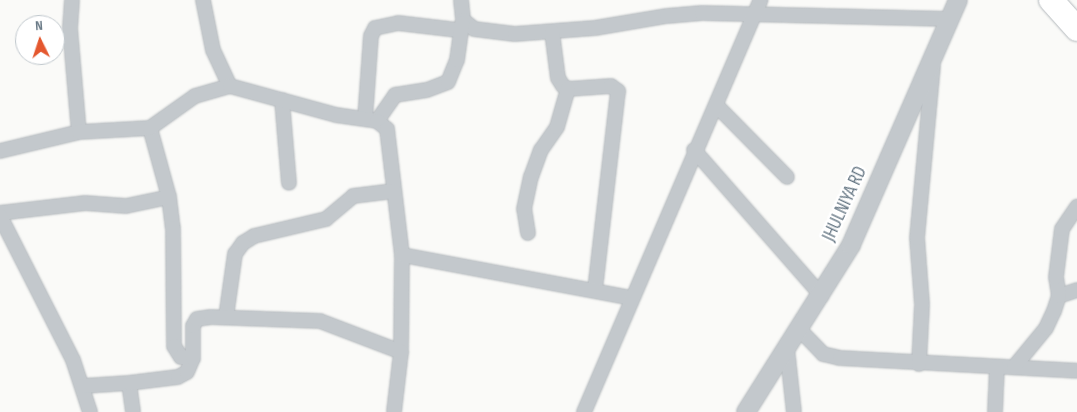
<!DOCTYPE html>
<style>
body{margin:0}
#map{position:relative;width:1077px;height:412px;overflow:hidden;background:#fafaf8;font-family:"Sofia Sans Condensed",sans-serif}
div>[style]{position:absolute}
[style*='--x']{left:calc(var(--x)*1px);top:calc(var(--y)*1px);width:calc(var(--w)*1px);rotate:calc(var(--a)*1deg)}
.roads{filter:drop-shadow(0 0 1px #b4b9bd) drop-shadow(0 0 1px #b4b9bd)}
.minor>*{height:14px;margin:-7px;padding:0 7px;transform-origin:7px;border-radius:7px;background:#c3c8cc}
.tertiary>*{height:18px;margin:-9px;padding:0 9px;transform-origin:9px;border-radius:9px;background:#c3c8cc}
.trunk>*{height:24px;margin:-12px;padding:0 12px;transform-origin:12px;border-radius:12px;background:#fff}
span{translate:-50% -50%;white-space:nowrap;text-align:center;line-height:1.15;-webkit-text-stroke:5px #fff;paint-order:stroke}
.street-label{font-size:19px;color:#657683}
.north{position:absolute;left:15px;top:15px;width:50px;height:50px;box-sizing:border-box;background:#fff;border:1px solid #c1c8cd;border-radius:50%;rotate:356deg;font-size:14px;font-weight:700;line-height:20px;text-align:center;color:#657683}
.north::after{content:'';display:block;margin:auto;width:18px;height:22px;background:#e4572e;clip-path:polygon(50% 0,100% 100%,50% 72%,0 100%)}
</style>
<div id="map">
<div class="roads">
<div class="minor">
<div style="--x:72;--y:0;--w:28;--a:94"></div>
<div style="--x:70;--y:28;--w:104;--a:85.1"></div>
<div style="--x:203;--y:0;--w:51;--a:78.7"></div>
<div style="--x:213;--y:50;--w:40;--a:65"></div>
<div style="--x:461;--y:0;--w:20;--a:84"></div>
<div style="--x:463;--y:20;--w:14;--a:39"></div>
<div style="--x:474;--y:29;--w:41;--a:7"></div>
<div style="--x:515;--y:34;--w:80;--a:-4.3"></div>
<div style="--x:595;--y:28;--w:73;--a:-9.5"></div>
<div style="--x:667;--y:16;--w:35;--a:-5"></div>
<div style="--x:702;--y:13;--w:248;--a:1.4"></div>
<div style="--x:552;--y:32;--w:46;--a:82.6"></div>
<div style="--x:558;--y:78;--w:9;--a:58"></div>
<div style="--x:563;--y:86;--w:6;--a:31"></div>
<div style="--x:568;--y:89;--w:43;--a:-4"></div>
<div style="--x:611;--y:86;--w:9;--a:36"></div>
<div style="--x:618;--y:91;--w:200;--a:96.6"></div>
<div style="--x:282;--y:100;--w:83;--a:85.2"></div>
<div style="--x:716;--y:105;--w:101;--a:45.4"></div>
<div style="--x:365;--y:119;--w:83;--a:-85.9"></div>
<div style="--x:371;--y:36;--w:9;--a:-63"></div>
<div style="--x:375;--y:28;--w:24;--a:-12"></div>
<div style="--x:398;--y:23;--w:60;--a:6.7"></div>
<div style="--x:377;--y:121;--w:32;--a:-55"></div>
<div style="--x:395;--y:95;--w:32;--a:-9"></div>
<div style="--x:427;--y:90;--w:22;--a:-21"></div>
<div style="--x:448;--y:82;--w:24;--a:-68"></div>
<div style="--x:457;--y:60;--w:37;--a:-82"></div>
<div style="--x:150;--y:128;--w:72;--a:74.6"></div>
<div style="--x:169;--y:197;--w:31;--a:83"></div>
<div style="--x:173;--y:228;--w:118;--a:89.5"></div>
<div style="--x:174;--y:346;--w:13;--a:58"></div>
<div style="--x:181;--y:357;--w:12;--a:5"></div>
<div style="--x:694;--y:150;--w:194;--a:48.8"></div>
<div style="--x:0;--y:151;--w:81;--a:-13.5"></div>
<div style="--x:79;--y:132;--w:71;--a:-3.2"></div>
<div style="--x:150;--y:128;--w:55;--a:-35.4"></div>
<div style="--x:195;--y:96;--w:36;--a:-16"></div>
<div style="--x:230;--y:86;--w:110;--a:15.3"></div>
<div style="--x:336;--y:115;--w:41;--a:8.3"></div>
<div style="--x:377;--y:121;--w:13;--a:39"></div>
<div style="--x:387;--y:129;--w:127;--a:83.2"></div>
<div style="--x:402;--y:255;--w:97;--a:90.6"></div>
<div style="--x:401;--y:352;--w:60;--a:96.7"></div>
<div style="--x:0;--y:213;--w:86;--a:-6.7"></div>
<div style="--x:85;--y:203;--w:41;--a:4.2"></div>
<div style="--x:126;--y:206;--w:44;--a:-11.8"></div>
<div style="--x:0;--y:216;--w:161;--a:63.1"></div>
<div style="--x:73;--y:360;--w:55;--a:71.9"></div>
<div style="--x:528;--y:233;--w:24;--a:-99"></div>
<div style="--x:524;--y:209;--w:33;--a:-78"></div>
<div style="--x:531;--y:177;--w:29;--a:-70"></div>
<div style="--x:541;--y:150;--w:28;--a:-55"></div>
<div style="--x:557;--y:127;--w:40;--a:-74"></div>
<div style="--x:402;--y:255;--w:234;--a:10.6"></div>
<div style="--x:1059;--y:296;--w:19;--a:-18"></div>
<div style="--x:226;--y:317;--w:64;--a:-81.9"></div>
<div style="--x:235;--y:254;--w:14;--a:-54"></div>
<div style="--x:243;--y:243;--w:13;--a:-32"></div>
<div style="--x:254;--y:236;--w:74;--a:-13.3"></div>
<div style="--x:326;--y:219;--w:35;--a:-40"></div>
<div style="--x:353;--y:196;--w:41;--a:-7"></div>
<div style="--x:799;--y:329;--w:35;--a:46"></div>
<div style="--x:823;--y:354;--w:17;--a:13"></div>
<div style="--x:840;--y:358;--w:237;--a:3.1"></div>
<div style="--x:787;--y:348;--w:64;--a:83.8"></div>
<div style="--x:919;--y:364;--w:60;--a:-87.1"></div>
<div style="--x:922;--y:304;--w:66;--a:-94.3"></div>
<div style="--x:917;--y:238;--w:174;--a:-84.7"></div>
<div style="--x:1014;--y:367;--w:50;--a:-50.6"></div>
<div style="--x:1046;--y:328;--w:19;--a:-65"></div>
<div style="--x:1054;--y:311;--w:16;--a:-72"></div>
<div style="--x:1059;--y:296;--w:19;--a:-99"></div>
<div style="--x:1056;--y:277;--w:48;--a:-82.9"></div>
<div style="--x:1062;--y:229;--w:27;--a:-56"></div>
<div style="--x:129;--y:383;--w:29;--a:82"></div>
<div style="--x:83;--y:386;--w:46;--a:-3.7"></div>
<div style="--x:129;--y:383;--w:49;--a:-7"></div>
<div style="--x:178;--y:377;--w:10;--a:-29"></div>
<div style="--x:187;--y:372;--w:15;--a:-67"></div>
<div style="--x:193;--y:358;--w:32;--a:-90"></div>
<div style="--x:193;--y:326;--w:8;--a:-60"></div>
<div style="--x:197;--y:319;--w:14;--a:-8"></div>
<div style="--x:211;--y:317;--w:109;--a:2.1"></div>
<div style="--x:320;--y:321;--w:87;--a:20.9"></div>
<div style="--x:584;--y:412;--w:448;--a:-66.8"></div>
<div style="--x:995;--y:412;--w:45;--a:-87.5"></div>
</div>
<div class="tertiary">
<div style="--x:746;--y:412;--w:197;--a:-57.8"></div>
<div style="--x:851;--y:245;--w:267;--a:-66.4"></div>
</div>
<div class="trunk">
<div style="--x:1051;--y:0;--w:39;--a:48"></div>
</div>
</div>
<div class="street-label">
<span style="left:845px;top:204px;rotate:-65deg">JHULNIYA RD</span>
</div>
<div class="north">N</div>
</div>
